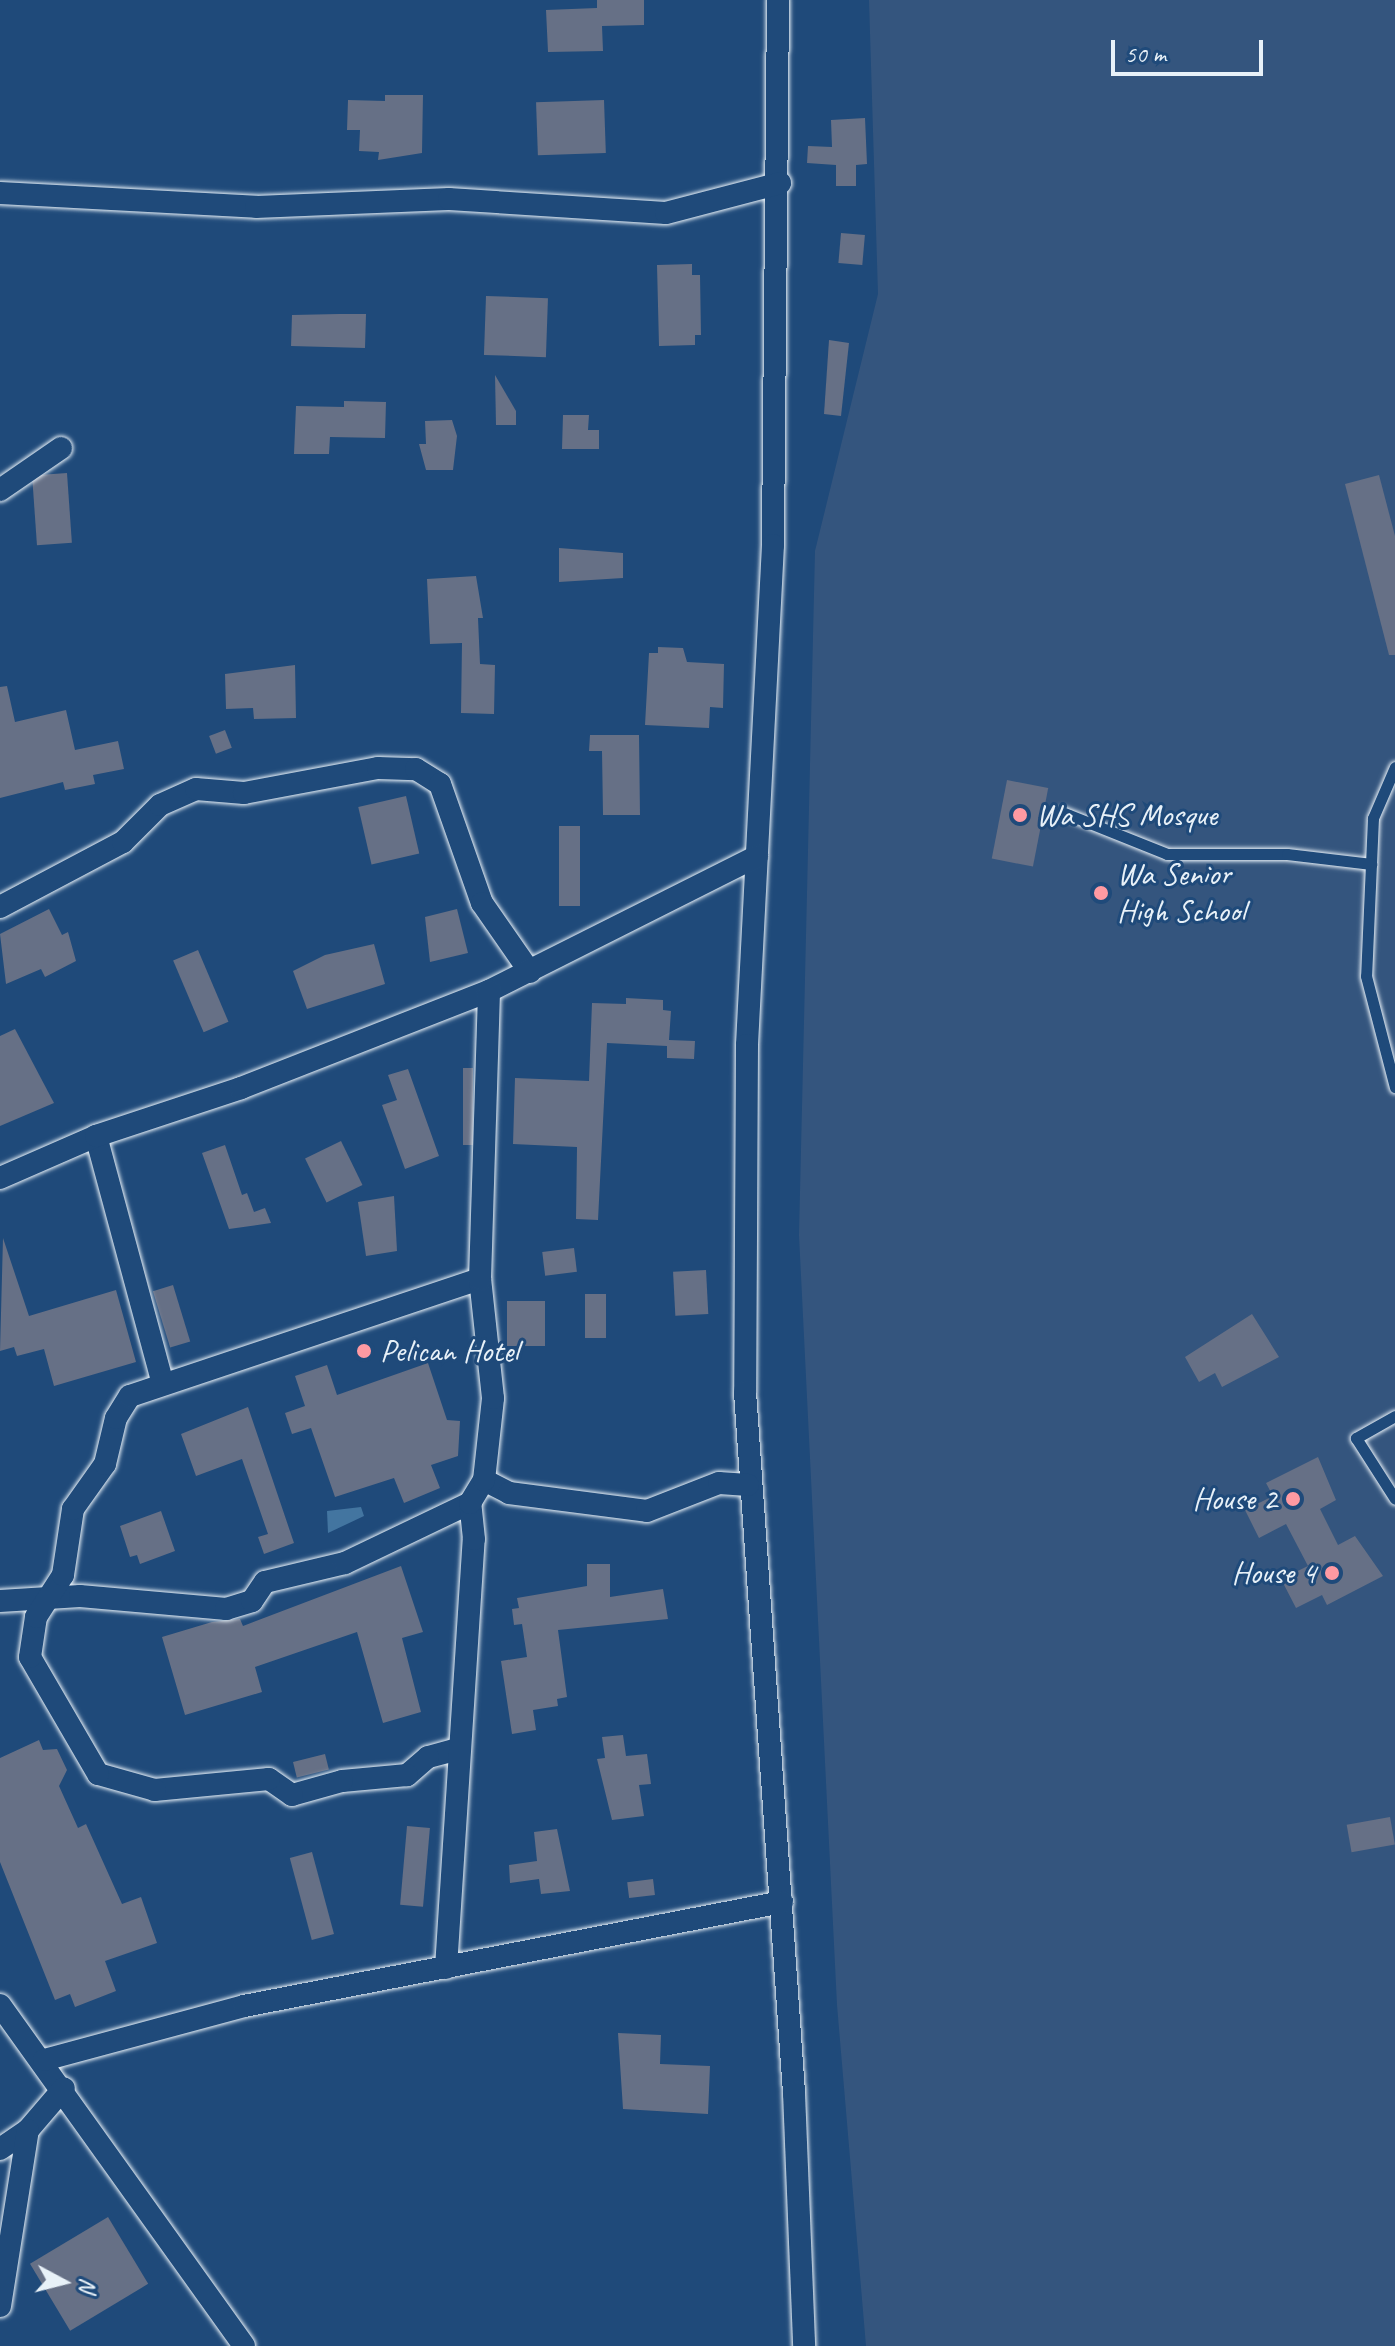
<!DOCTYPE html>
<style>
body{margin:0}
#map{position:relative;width:1395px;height:2346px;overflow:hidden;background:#1f4a7a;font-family:Caveat,sans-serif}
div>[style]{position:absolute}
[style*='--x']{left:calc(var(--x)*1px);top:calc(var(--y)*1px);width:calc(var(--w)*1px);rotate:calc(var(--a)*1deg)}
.built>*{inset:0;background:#34557e}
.water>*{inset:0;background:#4375a0}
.building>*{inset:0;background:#667086;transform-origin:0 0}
.roads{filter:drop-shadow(0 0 2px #e8f1f8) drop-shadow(0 0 2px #e8f1f8)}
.lane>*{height:11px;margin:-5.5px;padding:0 5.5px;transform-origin:5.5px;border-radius:5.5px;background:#1f4a7a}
.street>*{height:22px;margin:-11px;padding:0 11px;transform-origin:11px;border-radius:11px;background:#1f4a7a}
.dots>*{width:22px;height:22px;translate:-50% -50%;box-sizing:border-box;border:4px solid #1f4a7a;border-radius:50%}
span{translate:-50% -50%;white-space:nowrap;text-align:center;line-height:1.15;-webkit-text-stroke:6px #1f4a7a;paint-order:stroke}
.poi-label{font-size:32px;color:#e8f1f8}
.left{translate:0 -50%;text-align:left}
.right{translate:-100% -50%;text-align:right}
.north{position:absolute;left:24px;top:2242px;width:80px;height:80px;-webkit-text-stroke:6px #1f4a7a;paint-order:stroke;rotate:97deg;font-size:22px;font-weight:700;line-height:32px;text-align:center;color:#e8f1f8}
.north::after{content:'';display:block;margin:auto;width:28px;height:36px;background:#e8f1f8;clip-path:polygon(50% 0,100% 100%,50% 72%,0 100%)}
.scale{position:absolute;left:1111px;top:40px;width:152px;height:36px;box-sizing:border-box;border:4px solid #e8f1f8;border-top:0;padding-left:10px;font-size:24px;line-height:28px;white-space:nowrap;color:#e8f1f8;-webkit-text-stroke:6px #1f4a7a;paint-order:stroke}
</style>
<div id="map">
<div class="built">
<div style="clip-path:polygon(869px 0,1395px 0,1395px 2346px,866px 2346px,837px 2005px,799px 1235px,815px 551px,878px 294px)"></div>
</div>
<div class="water">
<div style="clip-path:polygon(361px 1507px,364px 1516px,328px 1533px,327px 1511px)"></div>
</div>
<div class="building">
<div style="clip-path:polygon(597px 0,644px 0,644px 25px,602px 26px,603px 51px,548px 52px,546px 10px,597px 8px)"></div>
<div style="clip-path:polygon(385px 95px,423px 95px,422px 153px,378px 160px,379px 152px,359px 151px,360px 130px,347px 130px,348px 100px,385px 101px)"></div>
<div style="left:604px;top:100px;width:53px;height:68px;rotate:88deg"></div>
<div style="clip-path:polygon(865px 118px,867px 164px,856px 165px,856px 186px,836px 186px,836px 165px,807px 163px,808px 146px,832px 147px,831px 120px)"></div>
<div style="left:841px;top:233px;width:24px;height:30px;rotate:5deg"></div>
<div style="clip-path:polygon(692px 264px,692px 275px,700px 275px,701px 335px,695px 335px,695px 345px,659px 346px,657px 265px)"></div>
<div style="left:486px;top:296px;width:62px;height:59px;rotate:2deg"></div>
<div style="clip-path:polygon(339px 314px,366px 314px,365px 348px,291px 346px,292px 315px)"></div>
<div style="clip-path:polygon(829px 340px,849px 343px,841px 416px,824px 414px)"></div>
<div style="clip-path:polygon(495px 375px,516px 411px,516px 425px,496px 425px)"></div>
<div style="clip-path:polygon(344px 401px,386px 402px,385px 438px,330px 437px,329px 454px,294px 454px,296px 406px,344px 407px)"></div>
<div style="clip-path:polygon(563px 415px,589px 415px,588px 430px,599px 430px,599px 449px,562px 449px)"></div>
<div style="clip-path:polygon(452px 420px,457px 436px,453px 470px,426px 470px,419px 444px,426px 444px,425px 421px)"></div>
<div style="left:67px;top:473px;width:70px;height:35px;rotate:86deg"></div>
<div style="clip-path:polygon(1379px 475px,1395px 536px,1395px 655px,1389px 655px,1345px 484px)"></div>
<div style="clip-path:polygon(559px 548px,623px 553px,623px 578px,559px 582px)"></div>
<div style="clip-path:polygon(476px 576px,483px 618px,478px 618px,480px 664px,495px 665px,494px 714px,461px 713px,462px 643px,430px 644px,427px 579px)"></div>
<div style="clip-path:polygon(658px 647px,683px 648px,687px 662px,724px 664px,723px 708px,710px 707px,709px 728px,645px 725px,649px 653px,658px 653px)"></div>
<div style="clip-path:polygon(295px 665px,296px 718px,254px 719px,253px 708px,226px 709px,225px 674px)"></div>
<div style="clip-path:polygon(7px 686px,15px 722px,66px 710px,75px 750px,118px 741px,124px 769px,93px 775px,95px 784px,65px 790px,63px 782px,0 798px,0 687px)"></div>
<div style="left:225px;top:730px;width:19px;height:17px;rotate:69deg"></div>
<div style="clip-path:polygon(590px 735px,639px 735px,640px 815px,603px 815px,602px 751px,589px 751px)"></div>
<div style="left:1007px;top:780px;width:42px;height:80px;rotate:11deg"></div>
<div style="left:406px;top:796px;width:59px;height:49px;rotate:77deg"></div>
<div style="left:559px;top:826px;width:21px;height:80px"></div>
<div style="clip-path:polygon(49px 909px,62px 935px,68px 932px,76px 961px,45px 977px,41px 969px,6px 984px,0 934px)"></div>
<div style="clip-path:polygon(457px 909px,468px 953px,430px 962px,425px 917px)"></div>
<div style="clip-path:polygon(374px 944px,385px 984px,307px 1009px,293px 971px,325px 955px)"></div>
<div style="left:198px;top:950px;width:78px;height:27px;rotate:67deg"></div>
<div style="clip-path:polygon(626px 998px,663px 1000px,663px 1010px,671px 1011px,669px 1040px,695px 1041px,694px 1059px,667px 1058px,667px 1046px,607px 1043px,598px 1220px,576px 1219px,577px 1147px,513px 1144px,515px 1078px,589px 1081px,592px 1003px,626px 1004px)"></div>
<div style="clip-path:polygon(15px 1029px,54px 1103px,0 1126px,0 1036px)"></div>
<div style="left:463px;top:1068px;width:10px;height:77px"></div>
<div style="clip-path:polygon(408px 1069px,439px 1156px,405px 1169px,382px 1105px,397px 1100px,388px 1075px)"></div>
<div style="left:341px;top:1141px;width:49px;height:40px;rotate:64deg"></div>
<div style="clip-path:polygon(225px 1145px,242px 1195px,247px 1193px,254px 1212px,265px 1208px,271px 1223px,229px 1229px,202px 1153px)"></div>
<div style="clip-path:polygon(394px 1196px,397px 1251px,366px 1256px,358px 1202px)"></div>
<div style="clip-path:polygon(3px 1238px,29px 1316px,116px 1290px,136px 1362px,54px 1386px,44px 1349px,17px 1356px,14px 1347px,0 1351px)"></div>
<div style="left:574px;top:1248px;width:24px;height:32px;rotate:83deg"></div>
<div style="left:706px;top:1270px;width:44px;height:33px;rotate:87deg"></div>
<div style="left:173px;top:1285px;width:59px;height:21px;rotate:73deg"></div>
<div style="left:585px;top:1294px;width:21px;height:44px"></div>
<div style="left:507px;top:1301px;width:38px;height:45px"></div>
<div style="clip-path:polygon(1252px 1314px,1279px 1357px,1222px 1387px,1215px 1373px,1199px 1382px,1185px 1357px)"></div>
<div style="clip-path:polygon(428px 1363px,447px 1420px,460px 1421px,458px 1456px,431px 1465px,440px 1488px,404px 1503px,394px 1478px,335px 1497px,311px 1428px,292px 1434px,285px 1413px,305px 1406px,295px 1376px,327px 1365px,337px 1395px)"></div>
<div style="clip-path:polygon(248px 1407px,294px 1543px,264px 1554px,258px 1537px,268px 1534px,242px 1459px,196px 1476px,181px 1434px)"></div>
<div style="clip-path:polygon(1318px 1457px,1336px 1500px,1320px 1509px,1338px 1545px,1355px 1536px,1383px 1576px,1327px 1605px,1322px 1595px,1296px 1608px,1281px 1579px,1308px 1566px,1286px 1524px,1259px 1538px,1245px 1510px,1273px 1496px,1266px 1483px)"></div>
<div style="clip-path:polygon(161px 1511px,175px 1551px,140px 1564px,137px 1555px,130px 1557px,120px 1526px)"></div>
<div style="clip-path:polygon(587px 1564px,610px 1564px,610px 1597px,663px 1589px,668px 1619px,558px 1630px,567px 1697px,557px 1699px,558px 1706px,533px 1710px,536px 1730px,512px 1734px,501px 1661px,527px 1657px,522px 1624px,514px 1625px,512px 1609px,519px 1608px,517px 1598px,587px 1586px)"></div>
<div style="clip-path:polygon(401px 1566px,423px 1632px,402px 1638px,421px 1712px,383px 1723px,357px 1632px,255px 1667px,262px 1692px,185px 1715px,162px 1637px,212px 1622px,240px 1619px,243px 1626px)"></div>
<div style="clip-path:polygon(623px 1735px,626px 1756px,647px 1754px,651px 1784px,639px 1785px,644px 1816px,612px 1820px,597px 1759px,605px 1758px,602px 1737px)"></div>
<div style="clip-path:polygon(39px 1740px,43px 1750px,57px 1749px,67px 1770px,59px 1786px,78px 1828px,86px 1824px,122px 1904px,141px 1897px,157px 1943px,105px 1961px,116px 1991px,75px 2007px,70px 1994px,55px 2000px,0 1862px,0 1758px)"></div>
<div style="left:325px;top:1754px;width:16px;height:33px;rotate:76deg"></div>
<div style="left:1390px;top:1817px;width:28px;height:44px;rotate:80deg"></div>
<div style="left:407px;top:1826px;width:23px;height:79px;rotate:5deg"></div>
<div style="clip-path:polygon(557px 1829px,570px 1891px,541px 1894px,539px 1879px,510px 1883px,509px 1865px,537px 1861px,534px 1832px)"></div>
<div style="left:312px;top:1852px;width:85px;height:23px;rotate:75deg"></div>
<div style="left:653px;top:1879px;width:16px;height:26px;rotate:83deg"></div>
<div style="clip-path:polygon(618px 2033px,661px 2035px,660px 2064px,710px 2066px,708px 2114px,623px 2109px)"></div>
<div style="left:108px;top:2217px;width:78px;height:91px;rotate:59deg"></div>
</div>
<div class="roads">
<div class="lane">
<div style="--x:1395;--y:767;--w:56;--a:113.3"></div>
<div style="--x:1373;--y:818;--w:158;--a:92.5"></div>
<div style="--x:1366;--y:976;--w:115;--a:75.4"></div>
<div style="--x:1062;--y:812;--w:113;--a:21.8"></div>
<div style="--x:1167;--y:854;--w:120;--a:0"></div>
<div style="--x:1287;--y:854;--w:85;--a:6.8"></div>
<div style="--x:1395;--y:1416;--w:45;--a:150.6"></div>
<div style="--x:1356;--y:1438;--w:72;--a:57.4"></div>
</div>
<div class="street">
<div style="--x:778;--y:0;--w:545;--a:90.53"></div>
<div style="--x:773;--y:545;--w:501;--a:92.98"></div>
<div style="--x:747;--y:1045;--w:347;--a:90.3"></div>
<div style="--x:745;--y:1392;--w:703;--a:86"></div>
<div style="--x:794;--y:2093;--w:253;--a:87.7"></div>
<div style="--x:0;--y:193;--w:256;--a:3.1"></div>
<div style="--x:256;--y:207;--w:193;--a:-2.4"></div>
<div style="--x:449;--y:199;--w:217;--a:3.7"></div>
<div style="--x:666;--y:213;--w:118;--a:-14.7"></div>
<div style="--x:0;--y:490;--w:74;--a:-34.5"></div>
<div style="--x:0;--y:907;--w:139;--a:-27.9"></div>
<div style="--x:123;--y:842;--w:52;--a:-45"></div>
<div style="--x:160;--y:805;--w:39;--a:-24"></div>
<div style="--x:196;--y:789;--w:48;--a:4.8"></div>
<div style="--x:244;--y:793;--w:136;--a:-10.6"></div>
<div style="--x:378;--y:768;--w:38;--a:2"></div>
<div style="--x:416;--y:769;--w:28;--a:32"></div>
<div style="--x:440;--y:784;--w:126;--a:70.6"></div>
<div style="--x:482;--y:903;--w:84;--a:55.2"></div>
<div style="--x:96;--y:1136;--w:257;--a:74.9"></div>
<div style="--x:0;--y:1178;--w:105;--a:-23.6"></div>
<div style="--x:96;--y:1136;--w:153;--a:-18.3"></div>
<div style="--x:241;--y:1088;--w:266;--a:-21.4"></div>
<div style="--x:489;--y:991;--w:300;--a:-26.7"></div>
<div style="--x:484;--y:1480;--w:28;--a:27"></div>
<div style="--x:509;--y:1493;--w:139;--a:7.4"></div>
<div style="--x:647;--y:1511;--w:77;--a:-21.3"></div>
<div style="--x:719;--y:1483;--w:29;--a:4"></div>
<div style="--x:0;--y:1601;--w:80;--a:-3.6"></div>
<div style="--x:80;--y:1596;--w:147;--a:5.1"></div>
<div style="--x:226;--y:1609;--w:27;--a:-17"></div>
<div style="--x:252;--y:1601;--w:23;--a:-56"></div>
<div style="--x:265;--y:1582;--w:82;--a:-13.4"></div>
<div style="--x:345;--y:1563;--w:139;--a:-25.6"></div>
<div style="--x:458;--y:1749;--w:31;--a:165"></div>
<div style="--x:428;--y:1757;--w:28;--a:139"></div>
<div style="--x:407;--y:1775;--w:65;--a:174.7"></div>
<div style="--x:342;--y:1781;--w:52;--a:164.4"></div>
<div style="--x:292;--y:1795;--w:28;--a:-145"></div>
<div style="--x:269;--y:1779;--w:115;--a:174.5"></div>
<div style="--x:155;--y:1790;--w:59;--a:-164.3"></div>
<div style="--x:98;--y:1774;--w:135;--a:-120.2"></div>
<div style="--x:30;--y:1657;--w:40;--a:-81.5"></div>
<div style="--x:36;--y:1617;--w:50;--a:-57.3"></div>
<div style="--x:63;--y:1575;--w:67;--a:-81.4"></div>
<div style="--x:73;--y:1509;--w:55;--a:-54.6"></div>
<div style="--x:105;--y:1464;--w:47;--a:-76.6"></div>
<div style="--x:116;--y:1418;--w:26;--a:-58"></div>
<div style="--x:130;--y:1396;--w:369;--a:-18.5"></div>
<div style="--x:446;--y:1968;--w:430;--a:-86.3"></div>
<div style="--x:474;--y:1539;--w:36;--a:-96"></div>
<div style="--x:470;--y:1503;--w:27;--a:-59"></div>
<div style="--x:484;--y:1480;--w:82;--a:-83.7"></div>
<div style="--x:493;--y:1398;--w:120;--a:-96.2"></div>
<div style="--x:480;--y:1279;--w:288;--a:-88.2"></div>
<div style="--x:0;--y:2005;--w:419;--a:54.4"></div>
<div style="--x:44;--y:2060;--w:207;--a:-15.1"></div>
<div style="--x:244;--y:2006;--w:548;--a:-10.94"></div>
<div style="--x:0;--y:2149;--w:34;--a:-34"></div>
<div style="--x:28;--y:2130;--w:55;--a:-49.4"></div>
<div style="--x:0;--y:2306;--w:178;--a:-81"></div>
</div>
</div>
<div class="dots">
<div style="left:1020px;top:815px;background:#ff9aa2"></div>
<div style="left:1101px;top:893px;background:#ff9aa2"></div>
<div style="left:364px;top:1351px;background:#ff9aa2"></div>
<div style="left:1293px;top:1499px;background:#ff9aa2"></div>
<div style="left:1332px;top:1573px;background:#ff9aa2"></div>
</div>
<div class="poi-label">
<span class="left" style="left:1036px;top:815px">Wa SHS Mosque</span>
<span class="left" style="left:1117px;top:893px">Wa Senior<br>High School</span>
<span class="left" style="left:380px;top:1351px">Pelican Hotel</span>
<span class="right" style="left:1277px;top:1499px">House 2</span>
<span class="right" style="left:1316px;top:1573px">House 4</span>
</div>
<div class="north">N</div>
<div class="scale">50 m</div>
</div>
